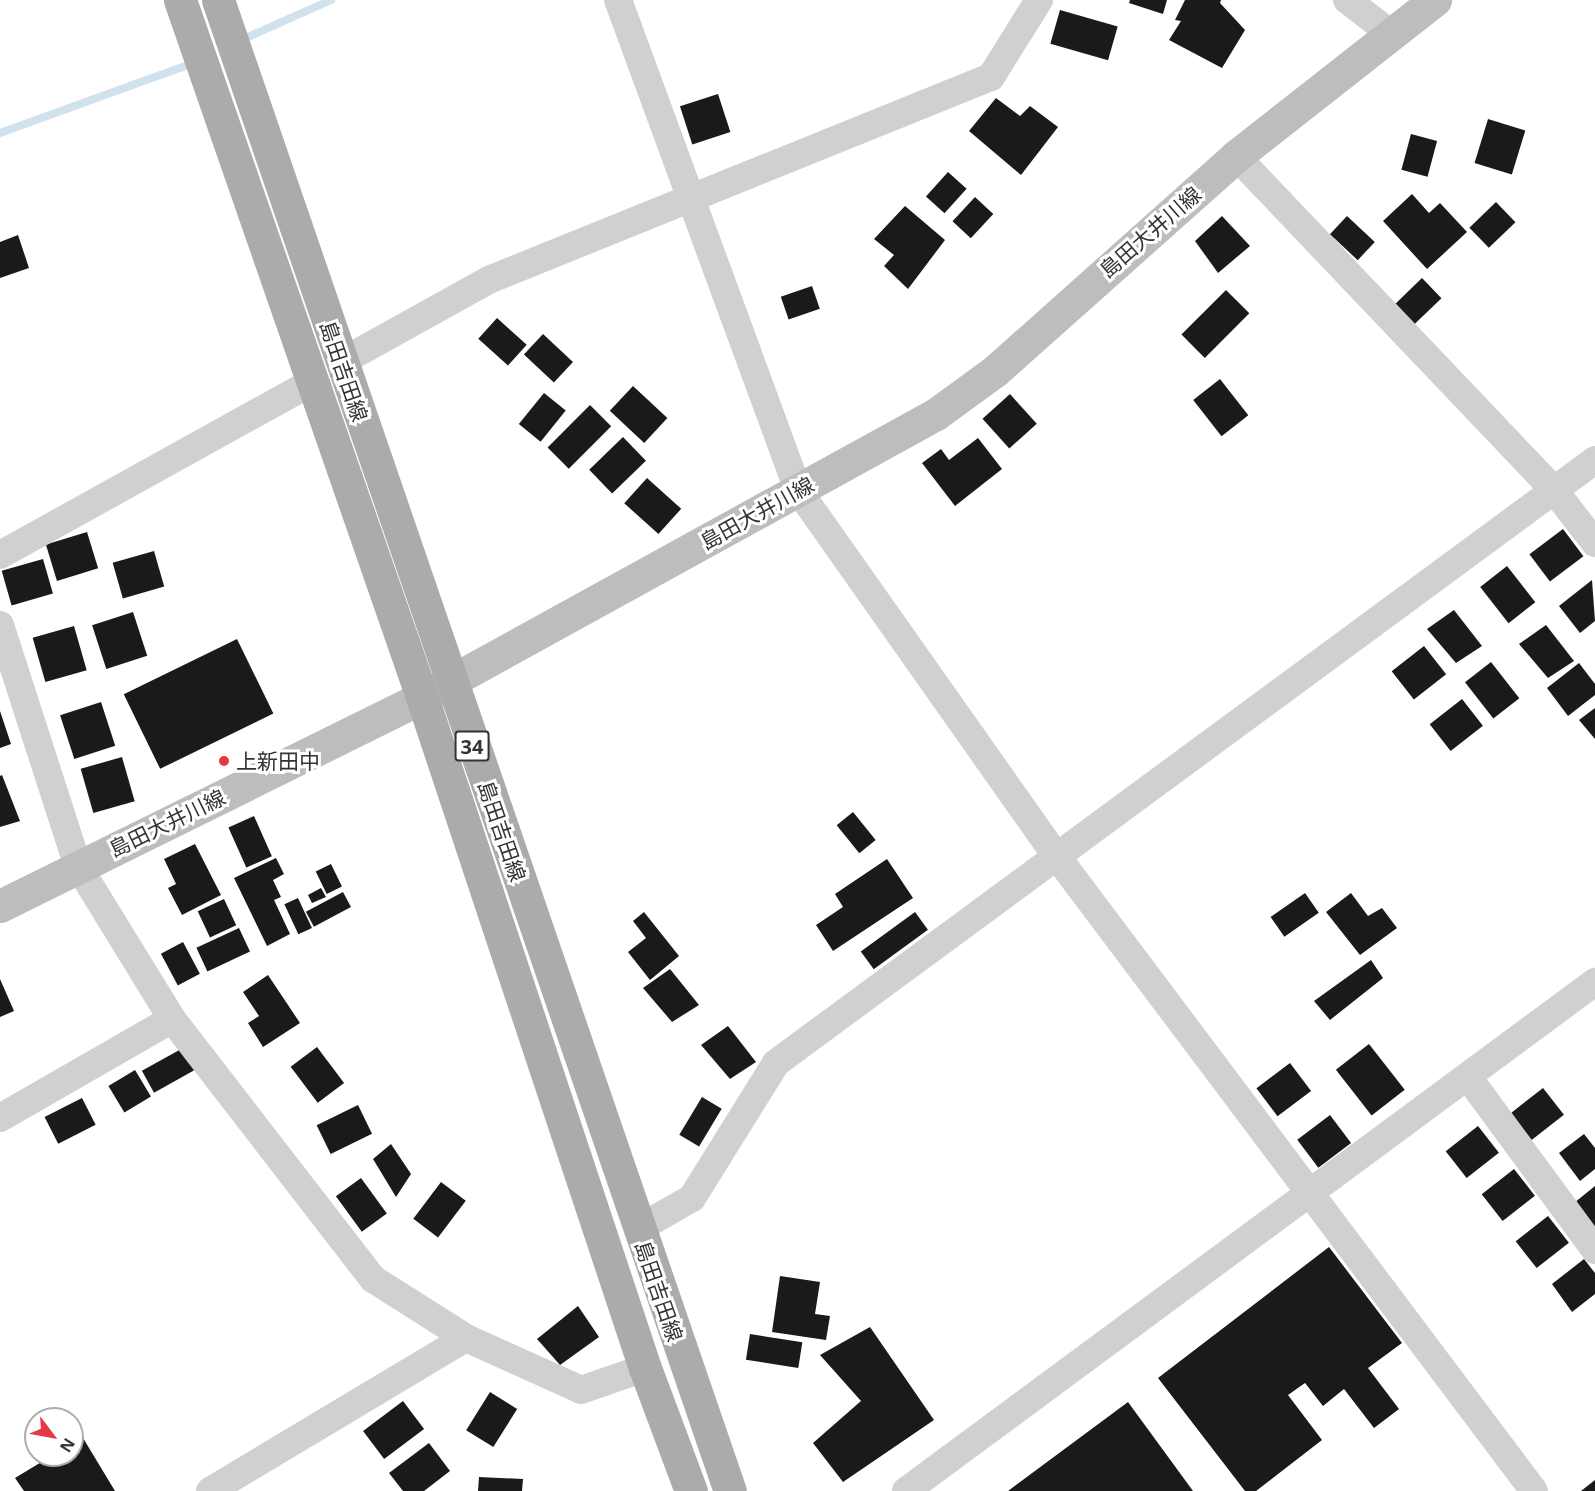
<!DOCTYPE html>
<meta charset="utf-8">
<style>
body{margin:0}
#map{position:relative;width:1595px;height:1491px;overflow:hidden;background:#fff;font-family:"Open Sans","Noto Sans JP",sans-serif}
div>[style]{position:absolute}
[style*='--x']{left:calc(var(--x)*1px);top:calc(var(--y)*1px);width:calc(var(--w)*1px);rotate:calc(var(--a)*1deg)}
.stream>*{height:8px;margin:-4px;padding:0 4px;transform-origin:4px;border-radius:4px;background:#cfe2ee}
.building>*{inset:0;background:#1a1a1a;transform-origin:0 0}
.street>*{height:28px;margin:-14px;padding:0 14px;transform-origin:14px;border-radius:14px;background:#d0d0d0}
.secondary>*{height:33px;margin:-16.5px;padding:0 16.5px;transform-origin:16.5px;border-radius:16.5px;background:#bdbdbd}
.primary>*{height:33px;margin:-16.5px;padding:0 16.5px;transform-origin:16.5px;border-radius:16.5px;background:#ababab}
.dots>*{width:16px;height:16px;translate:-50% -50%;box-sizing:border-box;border:3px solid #fff;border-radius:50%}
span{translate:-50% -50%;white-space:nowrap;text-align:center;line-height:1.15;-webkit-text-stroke:6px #fff;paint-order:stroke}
.shield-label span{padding:2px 4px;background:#fff;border:2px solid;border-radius:4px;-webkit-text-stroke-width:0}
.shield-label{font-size:20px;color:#333;font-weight:700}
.street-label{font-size:21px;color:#333}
.poi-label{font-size:21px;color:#333}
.left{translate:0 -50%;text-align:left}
.north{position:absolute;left:24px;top:1407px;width:60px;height:60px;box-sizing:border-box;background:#fff;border:2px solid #adadad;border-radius:50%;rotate:122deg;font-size:16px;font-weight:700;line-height:24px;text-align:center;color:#333}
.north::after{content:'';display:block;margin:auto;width:21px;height:27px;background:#e63946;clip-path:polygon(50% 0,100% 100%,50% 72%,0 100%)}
</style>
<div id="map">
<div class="stream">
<div style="--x:239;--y:41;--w:101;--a:-24"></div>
<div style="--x:0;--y:133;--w:205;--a:-19.9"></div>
</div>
<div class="building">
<div style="clip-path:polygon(1130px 0,1167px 0,1163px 14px,1129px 3px)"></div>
<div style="clip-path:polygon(1185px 0,1221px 0,1220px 3px,1245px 30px,1222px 68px,1169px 40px,1181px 21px,1175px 20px)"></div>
<div style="left:1060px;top:10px;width:60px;height:35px;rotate:16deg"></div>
<div style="left:718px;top:94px;width:40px;height:40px;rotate:72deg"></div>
<div style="clip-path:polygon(996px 98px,1020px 116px,1030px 106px,1058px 127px,1021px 175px,969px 131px)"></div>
<div style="left:1488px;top:119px;width:39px;height:46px;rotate:17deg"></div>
<div style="left:1411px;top:134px;width:27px;height:37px;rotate:15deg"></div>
<div style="left:948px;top:172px;width:25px;height:33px;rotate:42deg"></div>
<div style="clip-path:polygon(1412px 194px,1429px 213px,1440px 203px,1467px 232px,1427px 269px,1383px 221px)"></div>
<div style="left:975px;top:197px;width:25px;height:33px;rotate:43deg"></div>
<div style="left:1496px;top:202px;width:28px;height:37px;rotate:46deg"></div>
<div style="clip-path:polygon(905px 206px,945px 240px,908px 289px,884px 266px,894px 255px,874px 239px)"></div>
<div style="clip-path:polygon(1222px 216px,1250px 246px,1218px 273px,1195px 241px)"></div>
<div style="left:1347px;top:216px;width:38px;height:25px;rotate:43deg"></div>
<div style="clip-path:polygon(18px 235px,29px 268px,0 278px,0 242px)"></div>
<div style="left:1422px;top:278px;width:28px;height:38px;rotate:46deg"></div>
<div style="left:812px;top:286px;width:24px;height:33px;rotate:71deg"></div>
<div style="left:1226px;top:290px;width:33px;height:63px;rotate:45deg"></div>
<div style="left:497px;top:318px;width:40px;height:28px;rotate:42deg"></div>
<div style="left:543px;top:334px;width:41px;height:28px;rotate:43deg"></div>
<div style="left:1220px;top:379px;width:46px;height:34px;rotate:52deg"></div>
<div style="left:633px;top:386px;width:47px;height:34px;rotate:43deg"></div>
<div style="left:544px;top:393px;width:28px;height:40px;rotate:39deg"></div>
<div style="left:1010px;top:394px;width:40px;height:37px;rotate:48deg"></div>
<div style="left:590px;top:405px;width:30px;height:60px;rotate:45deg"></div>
<div style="left:623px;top:437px;width:33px;height:47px;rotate:46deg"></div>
<div style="clip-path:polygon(978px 438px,1002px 469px,955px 506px,922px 463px,941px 449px,949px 460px)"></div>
<div style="left:647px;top:478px;width:46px;height:34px;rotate:42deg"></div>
<div style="left:1563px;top:529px;width:34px;height:42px;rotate:53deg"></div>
<div style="left:87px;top:532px;width:38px;height:43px;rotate:73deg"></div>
<div style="left:154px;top:551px;width:37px;height:43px;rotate:74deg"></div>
<div style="left:43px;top:559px;width:36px;height:43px;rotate:74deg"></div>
<div style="left:1507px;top:566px;width:46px;height:34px;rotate:52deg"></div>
<div style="clip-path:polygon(1592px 580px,1595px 621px,1580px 633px,1559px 606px)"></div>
<div style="clip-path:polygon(1454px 610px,1482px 646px,1456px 663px,1427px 629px)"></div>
<div style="left:133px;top:612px;width:46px;height:43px;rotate:72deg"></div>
<div style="clip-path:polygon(1546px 625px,1574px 661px,1548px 678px,1519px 644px)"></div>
<div style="left:74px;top:626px;width:46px;height:43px;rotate:74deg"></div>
<div style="left:237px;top:639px;width:83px;height:126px;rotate:64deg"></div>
<div style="left:1424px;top:646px;width:36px;height:41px;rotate:52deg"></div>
<div style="left:1491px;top:662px;width:46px;height:33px;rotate:52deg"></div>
<div style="clip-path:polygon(1579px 663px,1595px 684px,1595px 695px,1568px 716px,1547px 688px)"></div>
<div style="left:1462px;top:699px;width:34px;height:41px;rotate:52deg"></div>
<div style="left:101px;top:702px;width:46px;height:43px;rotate:72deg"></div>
<div style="clip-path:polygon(1595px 708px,1595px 739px,1579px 720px)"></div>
<div style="clip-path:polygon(0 711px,11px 744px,0 748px)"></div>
<div style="left:122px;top:757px;width:46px;height:43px;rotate:74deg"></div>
<div style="clip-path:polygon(2px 775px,20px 821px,0 827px,0 776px)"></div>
<div style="left:853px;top:812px;width:36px;height:21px;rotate:51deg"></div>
<div style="left:254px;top:816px;width:44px;height:28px;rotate:66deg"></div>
<div style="clip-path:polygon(195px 844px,221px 895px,182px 915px,168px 888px,176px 884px,164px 859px)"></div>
<div style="clip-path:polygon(276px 858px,284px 874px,273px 880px,281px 897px,274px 900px,290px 934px,267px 946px,234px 878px)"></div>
<div style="clip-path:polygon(887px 859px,913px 898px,833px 951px,816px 925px,843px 907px,835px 894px)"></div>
<div style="left:331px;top:864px;width:25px;height:17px;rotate:64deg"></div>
<div style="clip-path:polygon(321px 888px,326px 897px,312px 903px,308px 895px)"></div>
<div style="left:343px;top:892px;width:17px;height:42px;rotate:62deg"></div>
<div style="left:1305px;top:893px;width:24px;height:42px;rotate:55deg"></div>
<div style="clip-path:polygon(1351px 893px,1368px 916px,1382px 908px,1397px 928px,1360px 955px,1326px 912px)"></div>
<div style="left:298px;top:898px;width:33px;height:15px;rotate:65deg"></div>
<div style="left:224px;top:899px;width:29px;height:29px;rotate:65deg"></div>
<div style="clip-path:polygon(644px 912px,679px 956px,650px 980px,628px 952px,646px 938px,633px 921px)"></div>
<div style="left:915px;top:912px;width:22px;height:67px;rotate:54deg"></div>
<div style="left:239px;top:928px;width:26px;height:47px;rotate:65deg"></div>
<div style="left:183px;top:942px;width:36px;height:25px;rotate:62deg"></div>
<div style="clip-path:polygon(1371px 960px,1383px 978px,1330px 1020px,1314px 1001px)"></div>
<div style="clip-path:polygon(670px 969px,699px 1005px,672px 1022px,643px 988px)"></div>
<div style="clip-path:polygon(268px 975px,300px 1023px,263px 1047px,248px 1023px,259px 1016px,243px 992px)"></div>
<div style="clip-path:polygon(0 979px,14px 1011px,0 1017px)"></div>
<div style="clip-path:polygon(728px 1026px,756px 1062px,730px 1079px,701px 1045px)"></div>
<div style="left:1369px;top:1044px;width:58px;height:42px;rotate:52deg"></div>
<div style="left:317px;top:1047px;width:45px;height:33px;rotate:53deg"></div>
<div style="left:183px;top:1048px;width:25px;height:47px;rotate:61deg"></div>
<div style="left:1290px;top:1063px;width:35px;height:42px;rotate:53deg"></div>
<div style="left:135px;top:1070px;width:31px;height:31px;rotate:59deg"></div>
<div style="left:1543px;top:1088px;width:34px;height:41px;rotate:52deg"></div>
<div style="left:702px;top:1097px;width:23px;height:44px;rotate:31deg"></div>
<div style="left:82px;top:1098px;width:30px;height:42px;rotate:63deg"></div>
<div style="left:358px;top:1105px;width:32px;height:46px;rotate:64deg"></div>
<div style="left:1330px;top:1115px;width:35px;height:41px;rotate:53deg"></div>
<div style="left:1478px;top:1126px;width:34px;height:41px;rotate:52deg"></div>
<div style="clip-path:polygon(1584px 1134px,1595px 1148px,1595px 1169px,1580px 1181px,1559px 1153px)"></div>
<div style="clip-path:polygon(391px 1144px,411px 1174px,396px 1197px,373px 1159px)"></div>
<div style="left:1514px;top:1169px;width:34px;height:41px;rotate:52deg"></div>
<div style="left:361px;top:1178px;width:44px;height:31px;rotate:54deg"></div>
<div style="left:441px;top:1182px;width:31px;height:46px;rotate:37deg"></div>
<div style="clip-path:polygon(1595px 1186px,1595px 1231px,1574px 1203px)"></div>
<div style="left:1548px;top:1216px;width:34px;height:41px;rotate:52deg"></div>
<div style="clip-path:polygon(1329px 1247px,1402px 1343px,1368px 1368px,1399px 1409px,1374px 1428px,1344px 1389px,1323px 1406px,1305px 1383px,1288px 1395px,1322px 1440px,1256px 1491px,1245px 1491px,1158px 1378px)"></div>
<div style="clip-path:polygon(1584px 1259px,1595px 1273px,1595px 1294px,1572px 1312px,1552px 1284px)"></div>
<div style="clip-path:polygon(780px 1276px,820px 1282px,815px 1314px,830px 1316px,826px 1340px,772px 1332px)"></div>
<div style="clip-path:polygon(578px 1306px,599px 1337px,560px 1365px,537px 1339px)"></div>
<div style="clip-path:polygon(870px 1327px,934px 1420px,843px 1482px,813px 1443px,861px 1401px,820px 1355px)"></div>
<div style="left:750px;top:1334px;width:53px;height:26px;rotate:9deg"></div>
<div style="left:490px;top:1392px;width:32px;height:45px;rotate:32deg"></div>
<div style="left:403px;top:1401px;width:35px;height:50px;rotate:53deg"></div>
<div style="clip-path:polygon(1128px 1402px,1193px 1491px,1008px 1491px)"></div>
<div style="clip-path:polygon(83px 1438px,115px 1491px,24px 1491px,15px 1478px,53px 1455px,72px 1455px,72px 1444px)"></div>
<div style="clip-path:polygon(429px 1443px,450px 1471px,424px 1491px,403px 1491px,389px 1473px)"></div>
<div style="clip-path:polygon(479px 1477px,523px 1479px,522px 1491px,478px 1491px)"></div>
<div style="clip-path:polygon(1595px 1480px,1595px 1491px,1581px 1491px)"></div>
</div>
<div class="street">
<div style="--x:618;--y:0;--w:522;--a:69.83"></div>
<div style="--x:798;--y:490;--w:451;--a:54.8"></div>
<div style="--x:1058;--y:858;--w:792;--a:53.06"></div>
<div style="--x:1347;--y:0;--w:54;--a:37.5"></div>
<div style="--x:1236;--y:156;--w:461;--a:46.4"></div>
<div style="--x:1554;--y:490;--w:67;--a:52.3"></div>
<div style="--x:341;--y:362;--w:171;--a:-29"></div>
<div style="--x:491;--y:279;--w:539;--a:-22"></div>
<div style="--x:991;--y:77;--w:91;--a:-58.1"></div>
<div style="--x:0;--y:555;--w:357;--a:-29"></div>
<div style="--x:0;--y:625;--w:253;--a:72.1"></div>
<div style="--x:78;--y:866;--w:180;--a:58.4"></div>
<div style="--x:172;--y:1019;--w:329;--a:52.3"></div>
<div style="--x:373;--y:1279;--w:110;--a:32.4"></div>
<div style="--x:466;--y:1338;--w:126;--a:24.3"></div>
<div style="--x:581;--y:1390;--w:68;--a:-19"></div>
<div style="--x:1468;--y:1077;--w:215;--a:53.7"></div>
<div style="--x:0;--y:1118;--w:198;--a:-29.9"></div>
<div style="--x:638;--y:1229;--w:62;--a:-29.9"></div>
<div style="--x:692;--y:1198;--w:159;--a:-58.1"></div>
<div style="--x:776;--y:1063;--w:1017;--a:-36.36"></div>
<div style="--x:210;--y:1491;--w:298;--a:-30.9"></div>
<div style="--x:906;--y:1491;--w:857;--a:-36.46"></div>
</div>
<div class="secondary">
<div style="--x:0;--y:906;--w:471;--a:-26.3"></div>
<div style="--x:422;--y:697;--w:587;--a:-28.84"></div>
<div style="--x:936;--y:414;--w:73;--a:-36.1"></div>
<div style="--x:995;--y:371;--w:323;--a:-41.7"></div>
<div style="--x:1236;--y:156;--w:253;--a:-38.1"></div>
</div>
<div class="primary">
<div style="--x:180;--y:0;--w:738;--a:70.85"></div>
<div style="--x:422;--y:697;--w:707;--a:71.62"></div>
<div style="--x:645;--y:1368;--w:131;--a:69.5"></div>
<div style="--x:218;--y:0;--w:1576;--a:71.05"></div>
</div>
<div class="dots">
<div style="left:224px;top:761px;background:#e63946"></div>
</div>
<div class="shield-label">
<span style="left:472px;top:746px">34</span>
</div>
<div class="street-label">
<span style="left:1150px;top:232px;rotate:-41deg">島田大井川線</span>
<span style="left:344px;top:371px;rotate:71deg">島田吉田線</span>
<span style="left:757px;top:513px;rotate:-29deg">島田大井川線</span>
<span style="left:167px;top:823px;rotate:-26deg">島田大井川線</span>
<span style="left:502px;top:831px;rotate:71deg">島田吉田線</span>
<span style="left:659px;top:1291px;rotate:71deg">島田吉田線</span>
</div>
<div class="poi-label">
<span class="left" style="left:236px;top:761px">上新田中</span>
</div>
<div class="north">N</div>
</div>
